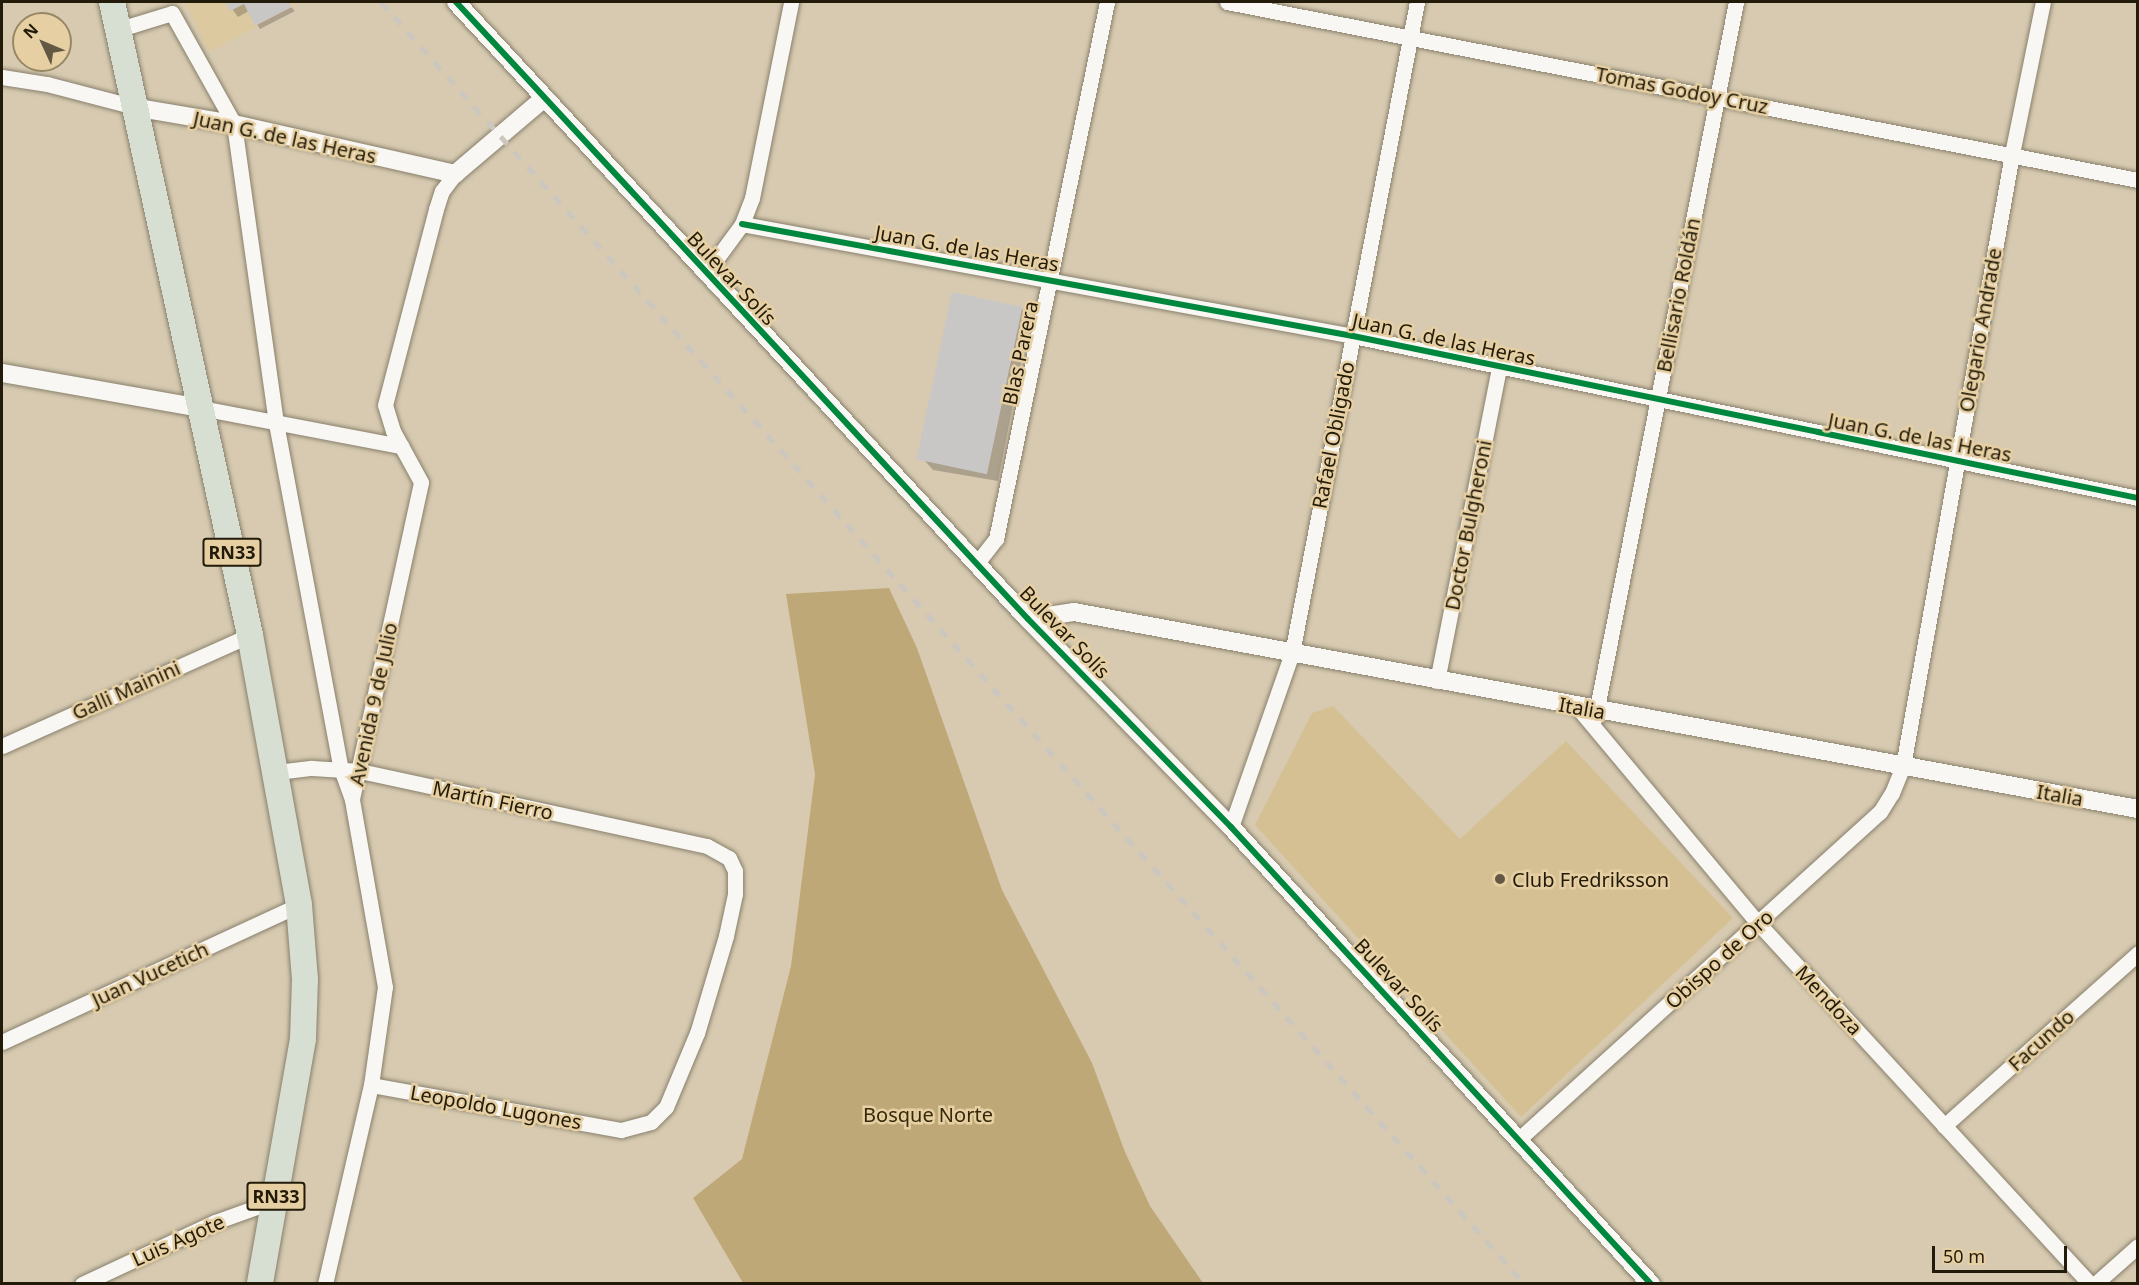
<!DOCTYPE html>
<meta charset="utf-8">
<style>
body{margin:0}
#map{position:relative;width:2139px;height:1285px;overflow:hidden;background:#d7cab1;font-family:"Noto Sans",sans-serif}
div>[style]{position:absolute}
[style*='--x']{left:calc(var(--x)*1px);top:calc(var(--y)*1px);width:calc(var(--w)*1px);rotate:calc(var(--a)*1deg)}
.built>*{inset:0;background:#ddc9a0}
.green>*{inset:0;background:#d5c094}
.forest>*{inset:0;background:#bfa878}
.shadow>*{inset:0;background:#0003}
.building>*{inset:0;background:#c9c7c5;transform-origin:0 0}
.roads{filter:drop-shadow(0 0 2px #89806c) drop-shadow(0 0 2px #89806c)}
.minor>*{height:15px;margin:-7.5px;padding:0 7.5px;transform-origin:7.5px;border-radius:7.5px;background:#f9f7f3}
.tertiary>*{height:18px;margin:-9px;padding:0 9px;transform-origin:9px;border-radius:9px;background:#f9f7f3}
.trunk>*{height:26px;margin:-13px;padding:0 13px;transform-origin:13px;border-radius:13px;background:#d7ded2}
.rail>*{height:4.5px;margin-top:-2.25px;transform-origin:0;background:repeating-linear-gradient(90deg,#cbc7bf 0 10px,transparent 0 20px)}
.cycleway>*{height:6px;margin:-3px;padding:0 3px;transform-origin:3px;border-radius:3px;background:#00873e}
.dots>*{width:16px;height:16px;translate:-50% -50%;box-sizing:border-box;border:3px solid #e6cfa2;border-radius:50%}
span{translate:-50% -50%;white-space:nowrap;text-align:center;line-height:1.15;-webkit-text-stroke:5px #e6cfa2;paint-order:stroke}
.shield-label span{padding:2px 4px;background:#e6cfa2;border:2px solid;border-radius:4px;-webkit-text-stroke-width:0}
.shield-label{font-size:18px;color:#231b09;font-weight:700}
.street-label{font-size:20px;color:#231b09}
.poi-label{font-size:20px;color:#231b09}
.left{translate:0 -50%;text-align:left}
.park-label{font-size:20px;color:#36290a}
.frame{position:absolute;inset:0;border:3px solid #231b09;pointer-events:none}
.north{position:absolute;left:12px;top:12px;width:60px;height:60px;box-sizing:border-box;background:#e6cfa2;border:2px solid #988765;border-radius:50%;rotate:314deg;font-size:16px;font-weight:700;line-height:24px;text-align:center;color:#231b09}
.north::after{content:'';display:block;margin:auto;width:21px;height:27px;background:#625844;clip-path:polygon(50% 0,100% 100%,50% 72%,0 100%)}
.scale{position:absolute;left:1932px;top:1246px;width:135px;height:27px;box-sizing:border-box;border:3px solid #231b09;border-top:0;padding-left:8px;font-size:18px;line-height:21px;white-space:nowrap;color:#231b09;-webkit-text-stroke:4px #e6cfa2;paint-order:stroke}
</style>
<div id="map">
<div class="built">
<div style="clip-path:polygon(185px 2px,292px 2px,296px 6px,209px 52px)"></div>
</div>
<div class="green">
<div style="clip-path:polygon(1333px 706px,1460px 839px,1566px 741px,1733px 918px,1521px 1117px,1255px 825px,1312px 713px)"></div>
</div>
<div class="forest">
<div style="clip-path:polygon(889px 588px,917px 648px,1002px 890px,1092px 1063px,1125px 1152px,1150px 1206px,1203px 1283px,743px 1283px,693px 1198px,742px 1159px,791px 966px,815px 774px,786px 594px)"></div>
</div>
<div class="shadow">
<div style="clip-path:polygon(227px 2px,286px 2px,295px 11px,260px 29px,249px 11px,238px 17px)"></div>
<div style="clip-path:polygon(1021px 308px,1030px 317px,998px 481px,933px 470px,925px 461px)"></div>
</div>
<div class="building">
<div style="clip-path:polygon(225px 2px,288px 2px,292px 7px,255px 26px,244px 4px,230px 11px)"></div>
<div style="left:952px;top:292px;width:72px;height:171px;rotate:12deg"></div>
</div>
<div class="roads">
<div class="minor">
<div style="--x:1227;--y:2;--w:928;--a:11.06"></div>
<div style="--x:120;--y:29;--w:54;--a:-17.1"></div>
<div style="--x:172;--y:13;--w:127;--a:60.8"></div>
<div style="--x:234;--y:124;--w:302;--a:82"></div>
<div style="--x:276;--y:423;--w:352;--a:79.4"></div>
<div style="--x:341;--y:769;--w:32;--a:70"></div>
<div style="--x:2;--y:77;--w:46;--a:8.8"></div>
<div style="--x:47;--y:84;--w:95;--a:14.6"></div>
<div style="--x:742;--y:224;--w:621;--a:10.39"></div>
<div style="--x:1353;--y:336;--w:802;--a:11.66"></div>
<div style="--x:706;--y:273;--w:61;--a:-53.7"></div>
<div style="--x:742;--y:224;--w:28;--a:-69"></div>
<div style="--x:752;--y:198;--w:200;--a:-78.7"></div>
<div style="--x:201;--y:408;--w:204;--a:10.8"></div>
<div style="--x:977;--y:563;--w:31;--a:-52"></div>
<div style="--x:996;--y:539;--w:548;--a:-78.32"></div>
<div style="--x:1437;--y:681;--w:318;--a:-78.8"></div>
<div style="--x:1578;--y:708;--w:280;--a:50.1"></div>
<div style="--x:1758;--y:923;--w:490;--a:47.4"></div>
<div style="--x:1595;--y:718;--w:730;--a:-78.86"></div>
<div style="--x:2;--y:746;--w:272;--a:-24.1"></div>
<div style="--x:277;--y:772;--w:35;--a:-7"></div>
<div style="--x:312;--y:768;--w:48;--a:3.6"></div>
<div style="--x:360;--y:771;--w:355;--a:12.2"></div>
<div style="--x:707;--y:846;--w:25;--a:29"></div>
<div style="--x:729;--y:858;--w:14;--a:65"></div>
<div style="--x:735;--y:871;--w:23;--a:90"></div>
<div style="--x:735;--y:894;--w:43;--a:102.1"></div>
<div style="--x:726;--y:936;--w:101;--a:106.6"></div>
<div style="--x:697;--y:1033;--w:80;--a:112.7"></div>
<div style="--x:666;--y:1107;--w:21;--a:135"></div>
<div style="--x:651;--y:1122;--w:31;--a:165"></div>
<div style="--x:621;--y:1130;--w:254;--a:-169.8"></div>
<div style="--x:1231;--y:827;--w:184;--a:-70.7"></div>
<div style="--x:1292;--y:653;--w:663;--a:-79.13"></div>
<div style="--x:2;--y:1042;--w:327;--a:-24.8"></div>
<div style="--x:1944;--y:1126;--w:260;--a:-41.7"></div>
<div style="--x:1519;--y:1139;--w:487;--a:-42.2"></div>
<div style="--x:1880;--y:812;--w:22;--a:-58"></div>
<div style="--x:1892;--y:793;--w:29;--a:-68"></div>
<div style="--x:1903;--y:766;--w:622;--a:-79.9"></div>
<div style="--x:2012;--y:154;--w:155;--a:-78.5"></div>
<div style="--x:82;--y:1284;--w:147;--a:-25"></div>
<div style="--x:215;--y:1222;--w:65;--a:-19.8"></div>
<div style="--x:325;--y:1284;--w:204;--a:-77"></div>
<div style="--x:371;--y:1085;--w:99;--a:-81.9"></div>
<div style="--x:385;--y:987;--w:191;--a:-100"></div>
<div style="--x:352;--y:799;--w:324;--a:-77.7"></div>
<div style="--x:421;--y:482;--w:58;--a:-118.8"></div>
<div style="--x:393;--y:431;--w:27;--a:-107"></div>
<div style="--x:385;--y:405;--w:203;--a:-75.4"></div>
<div style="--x:436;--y:209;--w:19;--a:-72"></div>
<div style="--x:442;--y:191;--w:21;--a:-53"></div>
<div style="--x:2095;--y:1284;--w:57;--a:-41.5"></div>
</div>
<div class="tertiary">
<div style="--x:456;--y:2;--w:841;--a:47.17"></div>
<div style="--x:1028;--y:619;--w:291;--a:45.7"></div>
<div style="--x:1231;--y:827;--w:621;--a:47.42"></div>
<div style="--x:139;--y:108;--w:96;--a:9.6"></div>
<div style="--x:234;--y:124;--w:227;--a:12.7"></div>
<div style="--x:455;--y:174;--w:116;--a:-40.4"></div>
<div style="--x:2;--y:373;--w:202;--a:10"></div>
<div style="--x:1028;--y:619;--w:47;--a:-8.7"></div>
<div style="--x:1074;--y:612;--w:1082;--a:10.49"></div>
</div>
<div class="trunk">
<div style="--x:112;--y:2;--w:648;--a:77.7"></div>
<div style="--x:250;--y:635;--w:274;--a:79.7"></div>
<div style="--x:299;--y:905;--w:74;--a:85.4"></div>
<div style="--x:305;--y:979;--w:60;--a:91.9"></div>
<div style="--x:303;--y:1039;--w:249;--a:100"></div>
</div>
</div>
<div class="rail">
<div style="--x:381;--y:2;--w:1718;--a:48.26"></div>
</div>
<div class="cycleway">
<div style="--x:456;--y:2;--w:841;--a:47.17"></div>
<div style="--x:1028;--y:619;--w:291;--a:45.7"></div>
<div style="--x:1231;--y:827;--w:621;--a:47.42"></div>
<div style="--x:742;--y:224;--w:621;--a:10.39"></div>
<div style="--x:1353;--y:336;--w:802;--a:11.66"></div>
</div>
<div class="dots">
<div style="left:1500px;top:879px;background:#625844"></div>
</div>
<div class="shield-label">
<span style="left:232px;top:552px">RN33</span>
<span style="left:276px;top:1196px">RN33</span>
</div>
<div class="street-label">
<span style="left:1682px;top:90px;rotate:11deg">Tomas Godoy Cruz</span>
<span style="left:285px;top:137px;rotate:12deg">Juan G. de las Heras</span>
<span style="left:967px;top:248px;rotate:10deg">Juan G. de las Heras</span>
<span style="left:732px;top:278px;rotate:47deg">Bulevar Solís</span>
<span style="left:1678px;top:295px;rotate:-79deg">Bellisario Roldán</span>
<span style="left:1980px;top:330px;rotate:-80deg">Olegario Andrade</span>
<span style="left:1444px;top:339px;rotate:12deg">Juan G. de las Heras</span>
<span style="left:1020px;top:353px;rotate:-78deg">Blas Parera</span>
<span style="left:1333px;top:435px;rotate:-79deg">Rafael Obligado</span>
<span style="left:1920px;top:437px;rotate:11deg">Juan G. de las Heras</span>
<span style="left:1468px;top:525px;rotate:-79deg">Doctor Bulgheroni</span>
<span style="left:1065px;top:632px;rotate:46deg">Bulevar Solís</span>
<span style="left:126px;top:690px;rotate:-24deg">Galli Mainini</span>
<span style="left:373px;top:704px;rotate:-78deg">Avenida 9 de Julio</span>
<span style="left:1582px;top:708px;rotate:10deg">Italia</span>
<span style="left:2060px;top:795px;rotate:10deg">Italia</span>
<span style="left:493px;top:800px;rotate:12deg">Martín Fierro</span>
<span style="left:1719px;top:959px;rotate:-42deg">Obispo de Oro</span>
<span style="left:150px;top:974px;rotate:-25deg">Juan Vucetich</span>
<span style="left:1399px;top:985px;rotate:47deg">Bulevar Solís</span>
<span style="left:1829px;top:1000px;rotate:47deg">Mendoza</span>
<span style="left:2041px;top:1040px;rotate:-42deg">Facundo</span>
<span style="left:496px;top:1107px;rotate:10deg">Leopoldo Lugones</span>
<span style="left:178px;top:1240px;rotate:-24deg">Luis Agote</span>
</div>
<div class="poi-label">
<span class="left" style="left:1512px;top:879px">Club Fredriksson</span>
</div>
<div class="park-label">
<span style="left:928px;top:1114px">Bosque Norte</span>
</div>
<div class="frame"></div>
<div class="north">N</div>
<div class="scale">50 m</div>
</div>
